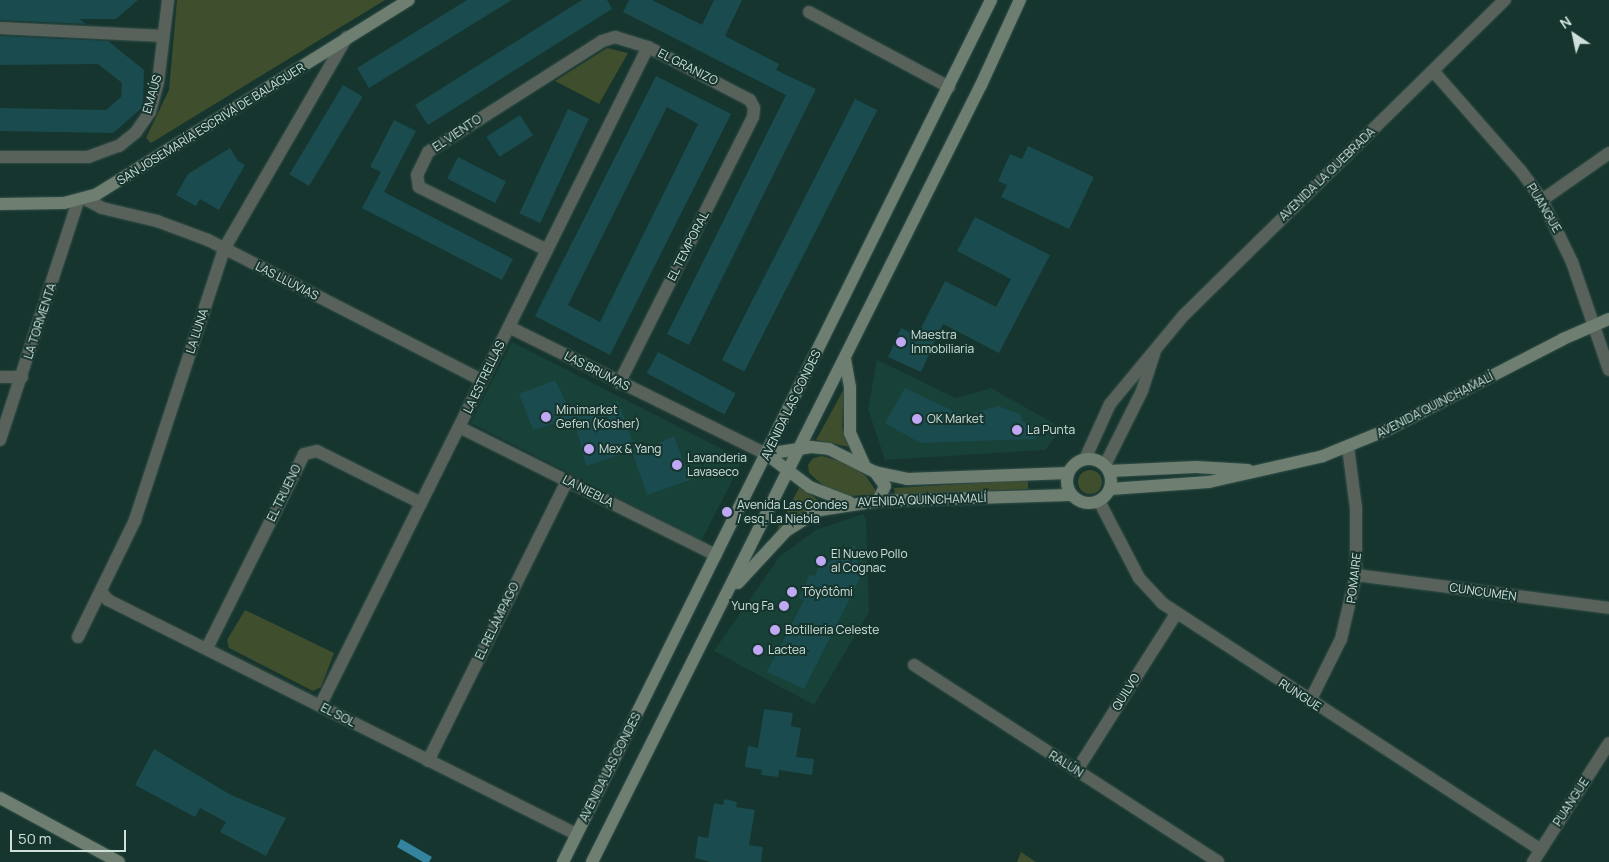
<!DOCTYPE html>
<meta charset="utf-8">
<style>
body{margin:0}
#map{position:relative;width:1609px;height:862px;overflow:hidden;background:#16352e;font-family:Manrope,sans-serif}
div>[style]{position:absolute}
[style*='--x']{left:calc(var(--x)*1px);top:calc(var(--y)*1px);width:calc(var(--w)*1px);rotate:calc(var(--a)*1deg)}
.built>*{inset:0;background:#184138;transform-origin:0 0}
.green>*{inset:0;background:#3f4e2d}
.round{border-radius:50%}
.water>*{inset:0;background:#34839f}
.building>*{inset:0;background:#1a4b4e;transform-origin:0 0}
.roads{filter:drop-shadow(0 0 1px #34504a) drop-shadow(0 0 1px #34504a)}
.street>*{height:12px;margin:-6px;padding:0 6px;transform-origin:6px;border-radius:6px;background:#58625a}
.secondary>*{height:12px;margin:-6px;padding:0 6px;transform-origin:6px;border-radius:6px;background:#6e7f72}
.secondary>.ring{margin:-6px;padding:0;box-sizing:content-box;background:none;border:12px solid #6e7f72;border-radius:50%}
.dots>*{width:14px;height:14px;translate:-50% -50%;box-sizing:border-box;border:2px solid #16352e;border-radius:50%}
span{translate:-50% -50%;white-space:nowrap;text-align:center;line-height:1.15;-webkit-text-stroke:4px #16352e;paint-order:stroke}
.street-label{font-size:12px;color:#cfe0db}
.poi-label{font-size:12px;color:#cfe0db}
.left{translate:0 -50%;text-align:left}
.right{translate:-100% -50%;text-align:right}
.north{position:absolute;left:1549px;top:10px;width:50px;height:50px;-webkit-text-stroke:4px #16352e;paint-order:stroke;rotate:326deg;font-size:14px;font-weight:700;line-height:20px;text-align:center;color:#cfe0db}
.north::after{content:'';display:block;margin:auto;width:18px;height:22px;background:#cfe0db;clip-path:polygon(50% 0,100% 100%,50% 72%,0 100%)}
.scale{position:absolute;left:10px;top:830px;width:116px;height:22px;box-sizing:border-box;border:2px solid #cfe0db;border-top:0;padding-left:6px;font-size:15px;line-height:18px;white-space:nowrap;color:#cfe0db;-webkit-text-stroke:4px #16352e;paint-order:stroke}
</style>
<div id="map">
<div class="built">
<div style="left:512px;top:342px;width:259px;height:91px;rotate:27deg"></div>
<div style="clip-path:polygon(877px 360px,956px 398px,991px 388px,1062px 428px,1045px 450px,885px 460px,868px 409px)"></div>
<div style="clip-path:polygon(863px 514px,866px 519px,869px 612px,814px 705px,714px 651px,780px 556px,816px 530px)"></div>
</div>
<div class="green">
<div style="clip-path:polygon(177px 0,385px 0,151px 143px,146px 138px,169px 90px)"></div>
<div style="clip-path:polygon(607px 48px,628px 53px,599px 104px,555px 81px)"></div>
<div style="clip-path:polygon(844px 389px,842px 427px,849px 447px,816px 440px)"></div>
<div style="clip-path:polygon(822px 456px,847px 463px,866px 476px,878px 494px,851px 496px,826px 488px,809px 473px,808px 465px,813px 458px)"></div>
<div class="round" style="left:1078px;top:470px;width:24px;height:24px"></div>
<div style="clip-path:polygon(1028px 480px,1028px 489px,895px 495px,894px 488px)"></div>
<div style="clip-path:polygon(800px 486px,823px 504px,792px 519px,776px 531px)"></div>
<div style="clip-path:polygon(245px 610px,334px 653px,321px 687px,313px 691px,229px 648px,227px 640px)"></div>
<div style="clip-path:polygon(1021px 852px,1036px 862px,1017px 862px)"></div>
</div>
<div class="water">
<div style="clip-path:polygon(401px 839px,432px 857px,429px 862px,423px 862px,397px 847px)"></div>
</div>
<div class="building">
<div style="clip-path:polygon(0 0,138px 0,116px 19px,79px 19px,86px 24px,0 20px)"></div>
<div style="clip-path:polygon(467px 0,512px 0,369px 88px,357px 68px)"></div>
<div style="clip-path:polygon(582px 0,607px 0,612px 9px,428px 125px,415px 105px)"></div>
<div style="clip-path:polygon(629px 0,652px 0,702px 25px,714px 0,742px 0,725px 36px,779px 64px,776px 70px,816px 89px,689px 345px,667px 334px,786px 95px,623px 12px)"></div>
<div style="clip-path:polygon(0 36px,108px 41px,144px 70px,143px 107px,113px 133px,0 131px,0 108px,106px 110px,121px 97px,122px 83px,98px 64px,0 65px)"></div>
<div style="clip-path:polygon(evenodd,656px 76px,731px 114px,610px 355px,535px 316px,656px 76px,667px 107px,698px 124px,600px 322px,568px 305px,667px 107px)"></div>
<div style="left:343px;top:85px;width:23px;height:104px;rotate:31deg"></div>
<div style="left:855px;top:99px;width:25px;height:293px;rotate:27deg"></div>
<div style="left:568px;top:109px;width:23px;height:115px;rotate:25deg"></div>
<div style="left:520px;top:115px;width:24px;height:40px;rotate:57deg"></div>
<div style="clip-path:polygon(394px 120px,416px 131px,384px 192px,513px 259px,502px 280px,362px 208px,381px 172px,370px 167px)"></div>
<div style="clip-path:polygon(1028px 146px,1094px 177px,1069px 229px,1001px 197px,1007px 185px,998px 181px,1010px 154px,1022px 159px)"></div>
<div style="clip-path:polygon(230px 148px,238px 161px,245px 165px,219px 210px,200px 199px,196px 206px,176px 195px,188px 174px)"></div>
<div style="left:458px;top:157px;width:54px;height:24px;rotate:27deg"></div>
<div style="clip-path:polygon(975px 217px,1050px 255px,999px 353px,943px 324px,921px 372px,888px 357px,901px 328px,917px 336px,945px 281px,996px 307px,1011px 279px,957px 251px)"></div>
<div style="left:658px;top:352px;width:88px;height:24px;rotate:28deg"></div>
<div style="clip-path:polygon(555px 380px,568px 407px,583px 414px,618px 401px,632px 440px,649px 448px,674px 436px,690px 480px,647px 495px,632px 451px,586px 466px,576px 426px,565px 420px,533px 430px,519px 394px)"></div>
<div style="clip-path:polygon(905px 388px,964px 416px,998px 406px,1022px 415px,1021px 420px,1037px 429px,1036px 439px,920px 443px,885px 423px)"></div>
<div style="clip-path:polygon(855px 545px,860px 578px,804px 689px,767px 672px,804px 600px,799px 598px,810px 574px,815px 576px,818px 568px)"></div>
<div style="clip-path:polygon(764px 709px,793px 713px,791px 726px,801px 728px,796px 757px,814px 759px,812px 775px,779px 770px,778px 777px,761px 775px,762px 770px,745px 767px,748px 746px,758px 748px)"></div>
<div style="clip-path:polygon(154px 749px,231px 795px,286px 818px,266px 856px,220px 832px,226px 822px,200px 808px,195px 817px,135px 785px)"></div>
<div style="clip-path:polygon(724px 799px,737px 802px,736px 807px,755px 810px,749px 845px,763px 847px,761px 862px,710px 862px,695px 858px,698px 836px,708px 838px,714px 803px,723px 805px)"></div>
</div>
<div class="roads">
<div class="street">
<div style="--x:809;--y:12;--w:159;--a:28.2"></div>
<div style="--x:0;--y:28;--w:163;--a:2.8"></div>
<div style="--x:1434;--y:72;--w:132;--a:48.7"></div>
<div style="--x:1521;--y:171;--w:36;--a:54"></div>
<div style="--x:1542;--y:200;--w:69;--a:64.2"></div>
<div style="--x:1572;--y:262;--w:114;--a:71.1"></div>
<div style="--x:0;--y:157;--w:88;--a:0"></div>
<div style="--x:88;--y:157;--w:33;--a:-20"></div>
<div style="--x:119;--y:146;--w:22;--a:-39"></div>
<div style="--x:136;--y:132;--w:24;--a:-55"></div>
<div style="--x:150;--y:112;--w:31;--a:-75"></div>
<div style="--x:158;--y:82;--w:83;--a:-83"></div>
<div style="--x:85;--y:199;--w:19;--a:28"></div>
<div style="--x:102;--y:208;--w:57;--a:13.3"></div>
<div style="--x:157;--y:221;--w:54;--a:20.4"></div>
<div style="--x:208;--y:240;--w:308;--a:27.1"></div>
<div style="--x:1542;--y:200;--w:82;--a:-35"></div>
<div style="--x:547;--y:250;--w:143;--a:-153.8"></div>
<div style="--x:419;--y:187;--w:12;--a:-99"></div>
<div style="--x:417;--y:175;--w:25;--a:-64"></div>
<div style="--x:428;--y:152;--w:206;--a:-32.5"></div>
<div style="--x:602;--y:41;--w:14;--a:-17"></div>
<div style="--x:615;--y:37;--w:34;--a:17"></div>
<div style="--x:648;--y:47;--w:115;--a:27.5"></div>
<div style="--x:750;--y:100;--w:9;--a:63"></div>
<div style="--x:754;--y:108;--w:9;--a:96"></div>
<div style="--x:753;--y:117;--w:298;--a:116.7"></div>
<div style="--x:509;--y:327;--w:287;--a:26.3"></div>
<div style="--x:0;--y:377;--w:22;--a:0"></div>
<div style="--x:459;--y:427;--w:287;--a:26.5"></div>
<div style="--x:0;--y:440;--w:251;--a:-71.9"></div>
<div style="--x:1085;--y:459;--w:60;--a:-65.6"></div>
<div style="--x:1110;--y:404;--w:116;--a:-50.3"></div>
<div style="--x:1184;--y:315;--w:450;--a:-44.5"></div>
<div style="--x:1105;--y:465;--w:83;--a:-63.4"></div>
<div style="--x:1142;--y:391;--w:40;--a:-72"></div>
<div style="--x:1099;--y:501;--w:87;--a:62.5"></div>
<div style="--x:1139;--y:578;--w:34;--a:47"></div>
<div style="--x:1162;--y:603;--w:452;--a:33.1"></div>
<div style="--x:1356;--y:575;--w:255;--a:7.4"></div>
<div style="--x:102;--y:593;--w:9;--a:49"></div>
<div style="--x:108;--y:600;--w:523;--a:26.57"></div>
<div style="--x:78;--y:637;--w:130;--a:-64"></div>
<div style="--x:135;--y:520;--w:285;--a:-71.8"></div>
<div style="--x:224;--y:249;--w:245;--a:-59.9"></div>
<div style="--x:207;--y:648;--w:217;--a:-63.4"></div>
<div style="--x:304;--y:454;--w:13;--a:-13"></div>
<div style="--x:317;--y:451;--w:116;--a:26.6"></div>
<div style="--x:914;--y:665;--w:362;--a:32.9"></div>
<div style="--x:1310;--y:701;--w:69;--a:-63.4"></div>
<div style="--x:1341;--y:639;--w:66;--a:-76.8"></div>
<div style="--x:1356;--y:575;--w:67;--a:-90"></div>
<div style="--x:1356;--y:508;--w:62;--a:-97.5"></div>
<div style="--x:320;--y:706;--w:736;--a:-63.54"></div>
<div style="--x:428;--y:761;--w:313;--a:-63.6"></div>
<div style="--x:1077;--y:770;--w:185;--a:-57.6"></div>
<div style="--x:1533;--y:862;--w:141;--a:-57.4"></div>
</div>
<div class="secondary">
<div style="--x:0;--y:204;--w:64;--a:-0.9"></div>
<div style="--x:64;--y:203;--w:34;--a:-15"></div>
<div style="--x:97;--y:194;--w:367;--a:-31.9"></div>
<div style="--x:845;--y:359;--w:28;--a:80"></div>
<div style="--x:850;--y:387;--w:46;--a:90"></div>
<div style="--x:850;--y:433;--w:34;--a:66"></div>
<div style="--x:766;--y:454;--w:46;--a:-8.8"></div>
<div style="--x:811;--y:447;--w:18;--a:6"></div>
<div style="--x:829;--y:449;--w:51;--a:26.6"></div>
<div style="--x:875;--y:472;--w:33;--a:12"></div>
<div style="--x:907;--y:479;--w:161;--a:-2.1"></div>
<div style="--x:766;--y:454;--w:55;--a:36.9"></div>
<div style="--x:810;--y:487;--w:42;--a:21"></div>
<div class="ring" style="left:1067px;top:459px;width:32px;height:32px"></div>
<div style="--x:1109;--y:471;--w:87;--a:-2.6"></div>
<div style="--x:1196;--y:467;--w:52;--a:3.3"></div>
<div style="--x:875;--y:472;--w:17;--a:54"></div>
<div style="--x:885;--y:486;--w:17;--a:115"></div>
<div style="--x:1110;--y:489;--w:99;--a:-4"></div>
<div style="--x:1209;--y:482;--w:117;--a:-12.8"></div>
<div style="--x:1323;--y:456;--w:71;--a:-22.2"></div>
<div style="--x:1389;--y:429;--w:196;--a:-27.3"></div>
<div style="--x:1563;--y:339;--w:50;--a:-23.5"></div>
<div style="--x:738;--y:583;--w:71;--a:-47.3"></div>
<div style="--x:786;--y:531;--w:40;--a:-32"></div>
<div style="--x:820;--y:510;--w:59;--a:-8.8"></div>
<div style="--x:878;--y:501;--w:193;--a:-1.8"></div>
<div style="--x:0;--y:798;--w:135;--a:28.3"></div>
<div style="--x:563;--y:862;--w:962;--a:-63.59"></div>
<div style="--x:592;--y:862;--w:869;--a:-63.41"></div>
<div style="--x:981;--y:85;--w:94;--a:-65.4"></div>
</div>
</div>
<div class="dots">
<div style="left:901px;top:342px;background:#c0a8f4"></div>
<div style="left:546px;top:417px;background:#c0a8f4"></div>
<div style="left:917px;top:419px;background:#c0a8f4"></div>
<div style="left:1017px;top:430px;background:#c0a8f4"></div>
<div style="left:589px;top:449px;background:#c0a8f4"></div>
<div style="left:677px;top:465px;background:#c0a8f4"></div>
<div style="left:727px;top:512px;background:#c0a8f4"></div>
<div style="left:821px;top:561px;background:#c0a8f4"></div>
<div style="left:792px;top:592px;background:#c0a8f4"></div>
<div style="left:784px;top:606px;background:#c0a8f4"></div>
<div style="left:775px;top:630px;background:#c0a8f4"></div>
<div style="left:758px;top:650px;background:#c0a8f4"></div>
</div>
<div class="street-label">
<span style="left:688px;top:67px;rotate:27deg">EL GRANIZO</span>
<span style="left:152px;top:94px;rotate:-74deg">EMAÚS</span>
<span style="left:211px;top:124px;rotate:-32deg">SAN JOSEMARÍA ESCRIVÁ DE BALAGUER</span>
<span style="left:457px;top:133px;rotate:-34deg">EL VIENTO</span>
<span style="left:1327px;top:174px;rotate:-44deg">AVENIDA LA QUEBRADA</span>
<span style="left:1544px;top:208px;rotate:59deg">PUANGUE</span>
<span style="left:688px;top:246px;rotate:-63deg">EL TEMPORAL</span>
<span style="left:287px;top:281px;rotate:27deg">LAS LLUVIAS</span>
<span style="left:40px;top:321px;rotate:-72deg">LA TORMENTA</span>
<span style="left:197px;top:331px;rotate:-72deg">LA LUNA</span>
<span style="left:597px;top:371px;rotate:27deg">LAS BRUMAS</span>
<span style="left:484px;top:377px;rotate:-64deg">LA ESTRELLAS</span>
<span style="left:791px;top:405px;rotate:-64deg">AVENIDA LAS CONDES</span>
<span style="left:1435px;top:405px;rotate:-27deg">AVENIDA QUINCHAMALÍ</span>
<span style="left:588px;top:491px;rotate:27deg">LA NIEBLA</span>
<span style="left:284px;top:493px;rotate:-64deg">EL TRUENO</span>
<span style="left:922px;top:500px;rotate:-2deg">AVENIDA QUINCHAMALÍ</span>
<span style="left:1354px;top:578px;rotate:-83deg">POMAIRE</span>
<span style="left:1483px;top:592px;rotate:8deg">CUNCUMÉN</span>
<span style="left:497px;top:621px;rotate:-64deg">EL RELÁMPAGO</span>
<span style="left:1126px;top:692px;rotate:-58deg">QUILVO</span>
<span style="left:1300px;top:695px;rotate:33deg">RUNGUE</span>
<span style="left:338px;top:715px;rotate:27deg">EL SOL</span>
<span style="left:1066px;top:764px;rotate:32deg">RALÚN</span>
<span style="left:610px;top:767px;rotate:-63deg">AVENIDA LAS CONDES</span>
<span style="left:1571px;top:802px;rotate:-57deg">PUANGUE</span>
</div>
<div class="poi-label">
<span class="left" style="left:911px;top:342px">Maestra<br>Inmobiliaria</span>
<span class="left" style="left:556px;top:417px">Minimarket<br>Gefen (Kosher)</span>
<span class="left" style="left:927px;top:419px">OK Market</span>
<span class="left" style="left:1027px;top:430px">La Punta</span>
<span class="left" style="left:599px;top:449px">Mex &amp; Yang</span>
<span class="left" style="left:687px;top:465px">Lavanderia<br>Lavaseco</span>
<span class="left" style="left:737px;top:512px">Avenida Las Condes<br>/ esq. La Niebla</span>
<span class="left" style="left:831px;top:561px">El Nuevo Pollo<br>al Cognac</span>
<span class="left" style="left:802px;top:592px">Tôyôtômi</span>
<span class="right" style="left:774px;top:606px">Yung Fa</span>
<span class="left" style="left:785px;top:630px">Botilleria Celeste</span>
<span class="left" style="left:768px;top:650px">Lactea</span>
</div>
<div class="north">N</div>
<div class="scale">50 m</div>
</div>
